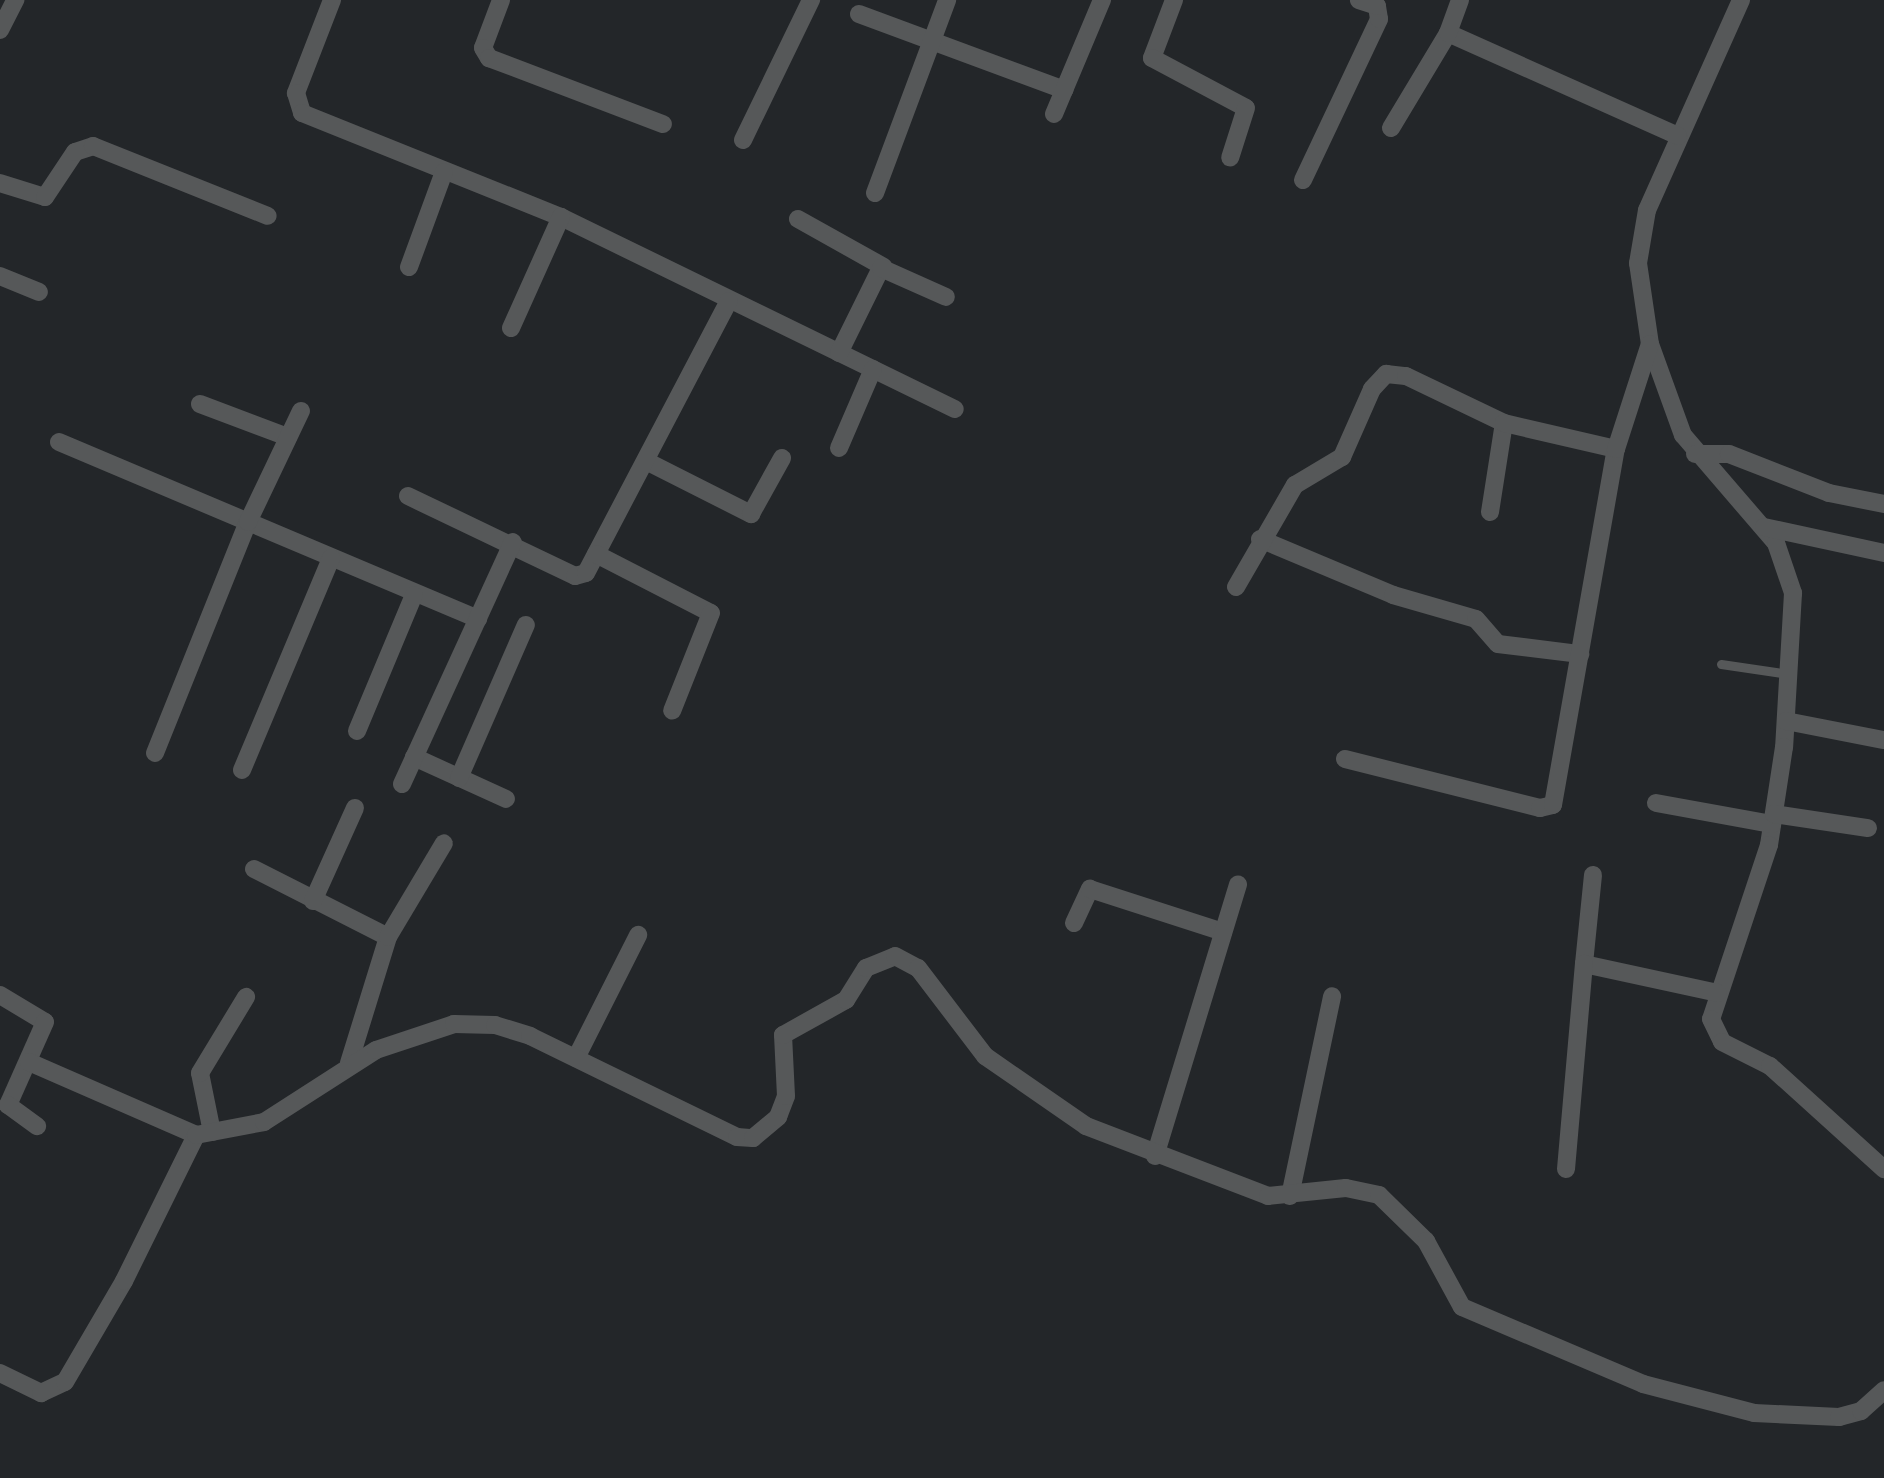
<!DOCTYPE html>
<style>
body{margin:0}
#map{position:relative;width:1884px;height:1478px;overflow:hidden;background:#232629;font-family:Poppins,sans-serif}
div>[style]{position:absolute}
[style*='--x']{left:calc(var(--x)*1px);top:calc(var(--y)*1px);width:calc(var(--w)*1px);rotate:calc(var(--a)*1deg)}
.lane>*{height:9px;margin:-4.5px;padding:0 4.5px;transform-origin:4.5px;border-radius:4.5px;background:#565859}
.street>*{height:18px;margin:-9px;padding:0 9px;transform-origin:9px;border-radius:9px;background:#565859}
span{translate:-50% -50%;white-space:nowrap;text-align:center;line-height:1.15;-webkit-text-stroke:6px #0e0f10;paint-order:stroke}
</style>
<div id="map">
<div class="lane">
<div style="--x:1721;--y:664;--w:69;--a:8.4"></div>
</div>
<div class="street">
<div style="--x:332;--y:0;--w:100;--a:111.2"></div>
<div style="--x:296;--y:93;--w:21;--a:73"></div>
<div style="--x:302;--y:113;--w:279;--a:21.9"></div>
<div style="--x:561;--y:217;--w:438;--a:26"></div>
<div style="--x:501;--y:0;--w:51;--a:110.6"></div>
<div style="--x:483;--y:48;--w:12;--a:59"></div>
<div style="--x:489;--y:58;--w:186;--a:20.8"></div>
<div style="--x:1174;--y:0;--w:62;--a:110.8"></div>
<div style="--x:1152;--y:58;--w:106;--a:28"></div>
<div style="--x:1246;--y:108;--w:52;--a:107.7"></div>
<div style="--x:1741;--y:0;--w:230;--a:114.1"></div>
<div style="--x:1647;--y:210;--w:54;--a:99.6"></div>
<div style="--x:1638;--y:263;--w:82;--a:81.6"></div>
<div style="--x:1650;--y:344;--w:97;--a:70.1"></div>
<div style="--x:1683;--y:435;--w:143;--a:49.3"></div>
<div style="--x:1776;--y:543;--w:53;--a:71.2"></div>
<div style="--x:1793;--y:593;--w:154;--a:93.3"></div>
<div style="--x:1784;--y:747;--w:99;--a:98.7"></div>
<div style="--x:1769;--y:845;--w:183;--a:108.4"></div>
<div style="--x:1711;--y:1019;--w:25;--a:64"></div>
<div style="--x:1722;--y:1042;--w:54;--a:26.6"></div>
<div style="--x:1770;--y:1066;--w:154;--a:42.1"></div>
<div style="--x:859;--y:14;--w:219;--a:20.3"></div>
<div style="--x:0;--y:30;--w:34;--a:-63"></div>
<div style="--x:1448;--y:33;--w:252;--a:24.1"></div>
<div style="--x:1054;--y:114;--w:124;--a:-67.2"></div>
<div style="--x:1391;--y:128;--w:111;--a:-59"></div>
<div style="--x:1448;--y:33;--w:35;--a:-70"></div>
<div style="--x:743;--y:140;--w:156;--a:-64.1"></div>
<div style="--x:1303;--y:180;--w:178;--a:-64.7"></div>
<div style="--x:1379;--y:19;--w:13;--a:-99"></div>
<div style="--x:1377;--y:6;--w:19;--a:-162"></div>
<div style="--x:0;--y:183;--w:47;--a:17.3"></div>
<div style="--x:45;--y:197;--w:54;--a:-56.3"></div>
<div style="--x:75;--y:152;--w:19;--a:-18"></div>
<div style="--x:93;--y:146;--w:188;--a:21.8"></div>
<div style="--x:875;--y:193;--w:206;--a:-69.5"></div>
<div style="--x:798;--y:219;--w:98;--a:29.2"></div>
<div style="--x:409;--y:267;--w:101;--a:-69.8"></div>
<div style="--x:0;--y:276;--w:42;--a:22.3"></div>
<div style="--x:511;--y:328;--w:122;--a:-65.8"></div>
<div style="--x:839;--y:353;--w:95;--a:-63.7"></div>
<div style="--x:881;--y:268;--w:71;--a:24"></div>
<div style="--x:200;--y:404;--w:94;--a:20.6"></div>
<div style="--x:59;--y:442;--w:455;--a:22.9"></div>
<div style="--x:839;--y:448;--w:86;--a:-66.7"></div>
<div style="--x:1695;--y:454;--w:34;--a:0"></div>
<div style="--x:1729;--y:454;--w:107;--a:21.3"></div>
<div style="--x:1829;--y:493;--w:56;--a:11.3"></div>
<div style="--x:646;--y:461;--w:118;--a:26.8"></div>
<div style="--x:751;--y:514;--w:64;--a:-61"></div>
<div style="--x:408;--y:496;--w:185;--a:25.6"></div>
<div style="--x:575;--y:576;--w:11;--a:-15"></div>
<div style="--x:586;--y:573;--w:307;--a:-62.3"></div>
<div style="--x:1490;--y:512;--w:90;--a:-81.1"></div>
<div style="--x:1764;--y:527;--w:123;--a:12.2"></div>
<div style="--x:1260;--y:539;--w:144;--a:22.8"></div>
<div style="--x:1393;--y:595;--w:86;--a:16.1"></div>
<div style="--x:1476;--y:619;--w:33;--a:49"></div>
<div style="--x:1498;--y:644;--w:83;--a:7"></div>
<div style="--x:596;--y:554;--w:129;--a:27.2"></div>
<div style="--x:711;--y:613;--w:105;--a:111.7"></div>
<div style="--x:1236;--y:587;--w:118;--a:-60"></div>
<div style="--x:1295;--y:485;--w:55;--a:-30.8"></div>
<div style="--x:1342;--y:457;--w:74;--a:-66.2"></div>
<div style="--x:1372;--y:389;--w:21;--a:-47"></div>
<div style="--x:1386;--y:374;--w:20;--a:6"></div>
<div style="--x:1406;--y:376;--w:109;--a:25.6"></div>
<div style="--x:1504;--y:423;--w:115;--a:13.1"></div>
<div style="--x:1786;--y:721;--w:100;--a:11"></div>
<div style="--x:357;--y:731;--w:147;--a:-67.3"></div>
<div style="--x:155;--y:753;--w:249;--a:-68.1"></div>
<div style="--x:248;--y:522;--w:123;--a:-64.5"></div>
<div style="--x:414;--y:757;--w:101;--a:24.5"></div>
<div style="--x:1345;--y:759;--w:201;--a:14.1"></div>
<div style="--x:1540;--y:808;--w:13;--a:-13"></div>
<div style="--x:1553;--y:805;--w:362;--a:-80"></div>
<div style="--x:1616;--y:449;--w:110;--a:-72.1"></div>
<div style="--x:242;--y:770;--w:230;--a:-67.2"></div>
<div style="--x:459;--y:778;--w:167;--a:-66.4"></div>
<div style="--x:402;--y:784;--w:266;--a:-65.4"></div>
<div style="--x:1656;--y:803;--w:118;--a:10.3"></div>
<div style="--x:1774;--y:814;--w:95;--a:8.5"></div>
<div style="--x:254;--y:869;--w:150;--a:26.9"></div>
<div style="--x:1593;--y:875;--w:89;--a:95.8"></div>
<div style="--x:1584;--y:964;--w:137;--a:12.2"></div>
<div style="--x:313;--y:901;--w:102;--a:-65.7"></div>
<div style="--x:1074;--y:923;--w:38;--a:-65"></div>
<div style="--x:1090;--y:889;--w:140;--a:17.9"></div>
<div style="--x:0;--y:995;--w:52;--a:31"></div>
<div style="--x:45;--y:1022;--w:91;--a:114"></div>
<div style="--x:8;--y:1105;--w:36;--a:36"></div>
<div style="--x:576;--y:1058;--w:138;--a:-63.2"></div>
<div style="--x:29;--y:1062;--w:182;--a:23.6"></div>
<div style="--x:349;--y:1063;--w:132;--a:-72.8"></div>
<div style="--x:388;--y:937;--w:109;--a:-59.2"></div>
<div style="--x:212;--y:1132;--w:60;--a:-101.5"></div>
<div style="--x:200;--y:1073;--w:89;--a:-58.8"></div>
<div style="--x:1155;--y:1156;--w:284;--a:-73"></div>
<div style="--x:1566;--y:1169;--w:206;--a:-85"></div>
<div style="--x:1290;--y:1196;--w:204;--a:-78.1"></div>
<div style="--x:0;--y:1373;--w:46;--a:26"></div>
<div style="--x:41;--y:1393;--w:26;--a:-25"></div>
<div style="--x:65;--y:1382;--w:117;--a:-59.7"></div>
<div style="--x:124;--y:1281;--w:163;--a:-63.7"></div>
<div style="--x:196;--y:1135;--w:69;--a:-10.8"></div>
<div style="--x:264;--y:1122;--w:133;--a:-32.7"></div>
<div style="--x:376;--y:1050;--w:82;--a:-18.4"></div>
<div style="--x:454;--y:1024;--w:41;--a:1.4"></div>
<div style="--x:495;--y:1025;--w:37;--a:17"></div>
<div style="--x:530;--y:1036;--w:230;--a:26"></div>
<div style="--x:737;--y:1137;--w:16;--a:4"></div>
<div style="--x:753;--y:1138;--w:33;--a:-40"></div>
<div style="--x:778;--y:1117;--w:22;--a:-69"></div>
<div style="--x:786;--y:1096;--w:61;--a:-92.8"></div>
<div style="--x:783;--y:1035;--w:72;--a:-29.1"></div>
<div style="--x:846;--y:1000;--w:38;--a:-58"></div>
<div style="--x:866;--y:968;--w:31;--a:-22"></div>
<div style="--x:895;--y:956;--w:26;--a:28"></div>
<div style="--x:918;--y:968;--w:111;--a:52.7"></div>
<div style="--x:985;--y:1056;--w:123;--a:34.7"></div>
<div style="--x:1086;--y:1126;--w:195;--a:21"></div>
<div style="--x:1268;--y:1196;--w:78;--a:-5.9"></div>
<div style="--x:1346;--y:1188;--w:34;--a:12"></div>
<div style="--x:1379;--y:1195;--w:66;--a:44.4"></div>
<div style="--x:1426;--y:1241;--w:75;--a:61.4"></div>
<div style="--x:1462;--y:1307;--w:197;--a:23"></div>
<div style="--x:1643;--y:1384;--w:115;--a:14.6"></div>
<div style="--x:1754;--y:1413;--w:85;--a:2.7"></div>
<div style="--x:1839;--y:1417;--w:23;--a:-15"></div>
<div style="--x:1861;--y:1411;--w:31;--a:-42"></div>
</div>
</div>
